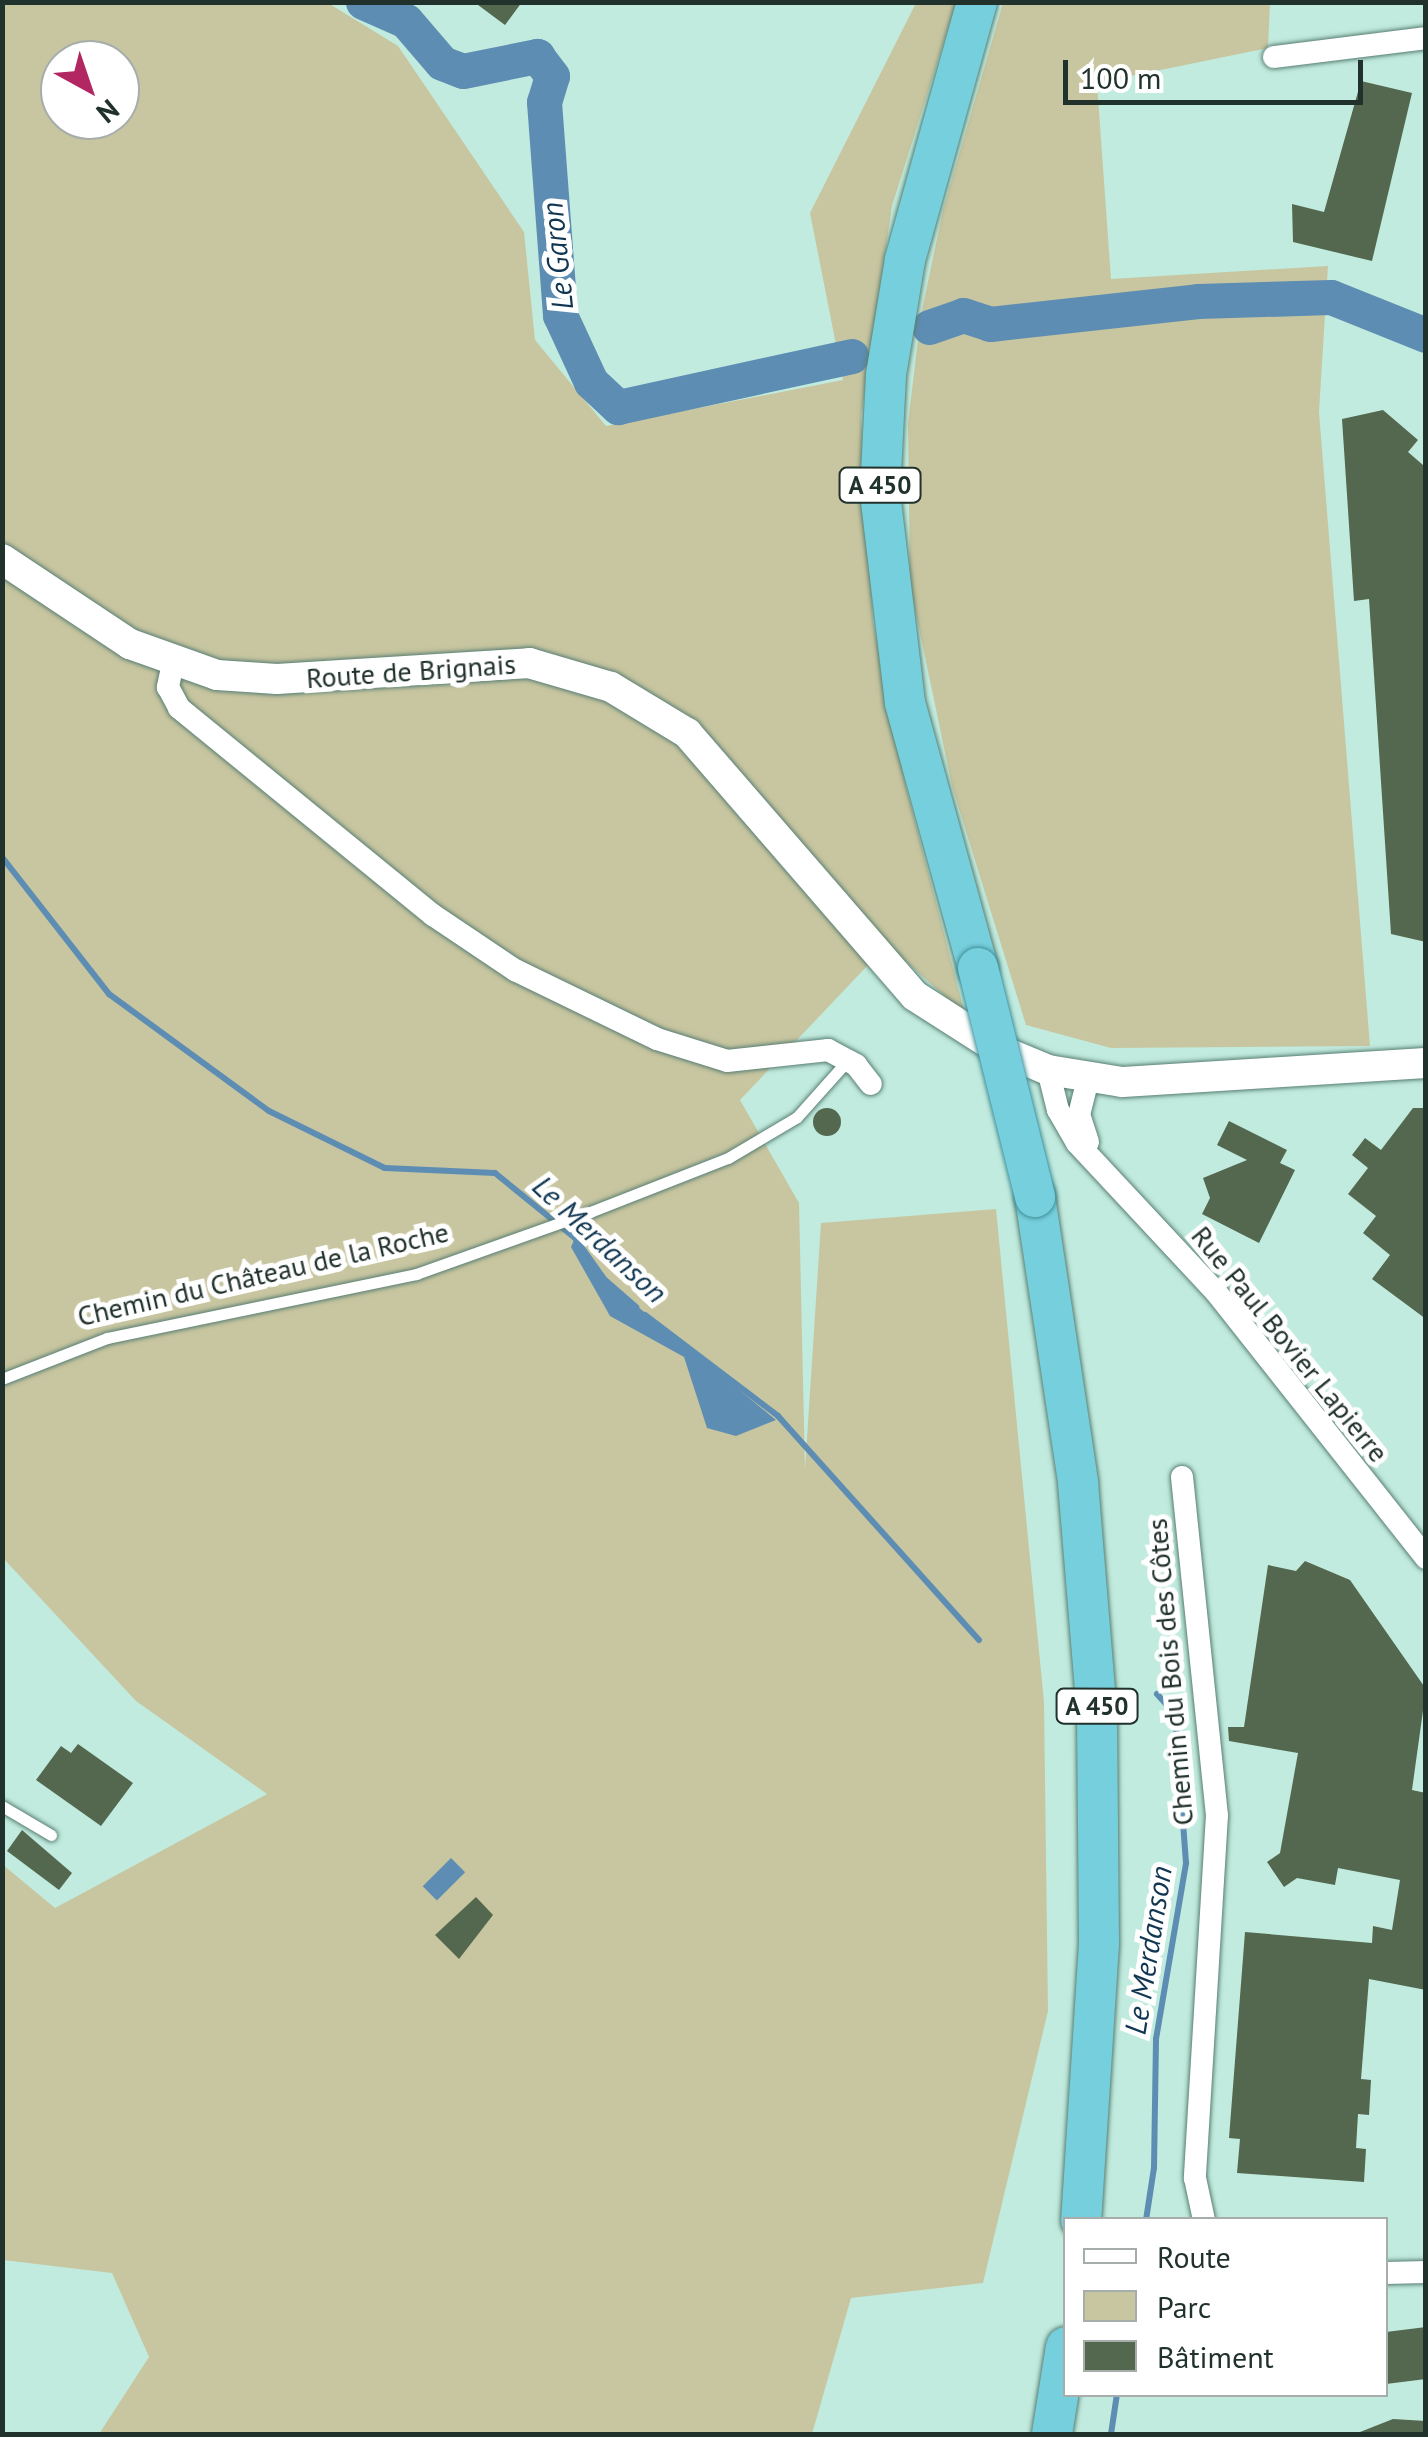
<!DOCTYPE html>
<meta charset="utf-8">
<style>
body{margin:0}
#map{position:relative;width:1428px;height:2437px;overflow:hidden;background:#c1ebde;font-family:"PT Sans",sans-serif}
div>[style]{position:absolute}
[style*='--x']{left:calc(var(--x)*1px);top:calc(var(--y)*1px);width:calc(var(--w)*1px);rotate:calc(var(--a)*1deg)}
.green>*{inset:0;background:#c8c6a0}
.water>*{inset:0;background:#5e8db3;transform-origin:0 0}
.stream>*{height:6px;margin:-3px;padding:0 3px;transform-origin:3px;border-radius:3px;background:#5e8db3}
.river>*{height:35px;margin:-17.5px;padding:0 17.5px;transform-origin:17.5px;border-radius:17.5px;background:#5e8db3}
.building>*{inset:0;background:#53684e}
.round{border-radius:50%}
.roads{filter:drop-shadow(0 0 2px #587e73) drop-shadow(0 0 2px #587e73)}
.service>*{height:11px;margin:-5.5px;padding:0 5.5px;transform-origin:5.5px;border-radius:5.5px;background:#fff}
.minor>*{height:22px;margin:-11px;padding:0 11px;transform-origin:11px;border-radius:11px;background:#fff}
.tertiary>*{height:30px;margin:-15px;padding:0 15px;transform-origin:15px;border-radius:15px;background:#fff}
.trunk>*{height:40px;margin:-20px;padding:0 20px;transform-origin:20px;border-radius:20px;background:#76cfdc}
.bridges{filter:drop-shadow(0 0 2px #429099) drop-shadow(0 0 2px #429099)}
.trunk-bridge>*{height:40px;margin:-20px;padding:0 20px;transform-origin:20px;border-radius:20px;background:#76cfdc}
span{translate:-50% -50%;white-space:nowrap;text-align:center;line-height:1.15;-webkit-text-stroke:10px #fff;paint-order:stroke}
.shield-label span{padding:2px 8px;background:#fff;border:2px solid;border-radius:8px;-webkit-text-stroke-width:0}
.shield-label{font-size:25px;color:#21312c;font-weight:700}
.street-label{font-size:28px;color:#21312c}
.water-label{font-size:30px;color:#103651;font-style:italic}
.frame{position:absolute;inset:0;border:5px solid #21312c;pointer-events:none}
.legend{position:absolute;left:1063px;top:2217px;width:325px;height:180px;box-sizing:border-box;background:#fff;border:2px solid #a6adab;margin:0;padding:12px 18px;list-style:none;font-size:30px;color:#21312c}
.legend li{display:flex;align-items:center;gap:20px;height:50px}
.legend b{width:50px;border:2px solid #a6adab}
.north{position:absolute;left:40px;top:40px;width:100px;height:100px;box-sizing:border-box;background:#fff;border:2px solid #a6adab;border-radius:50%;rotate:140deg;font-size:28px;font-weight:700;line-height:40px;text-align:center;color:#21312c}
.north::after{content:'';display:block;margin:auto;width:35px;height:45px;background:#b22762;clip-path:polygon(50% 0,100% 100%,50% 72%,0 100%)}
.scale{position:absolute;left:1063px;top:60px;width:300px;height:45px;box-sizing:border-box;border:5px solid #21312c;border-top:0;padding-left:12px;font-size:30px;line-height:35px;white-space:nowrap;color:#21312c;-webkit-text-stroke:8px #fff;paint-order:stroke}
</style>
<div id="map">
<div class="green">
<div style="clip-path:polygon(evenodd,3px 3px,328px 3px,398px 46px,524px 232px,535px 340px,606px 426px,843px 380px,810px 213px,916px 3px,956px 3px,892px 206px,861px 416px,873px 622px,905px 783px,965px 1014px,887px 945px,740px 1100px,799px 1203px,805px 1469px,821px 1223px,996px 1209px,1044px 1702px,1048px 2011px,983px 2283px,851px 2298px,812px 2434px,99px 2434px,149px 2357px,112px 2273px,3px 2260px,2px 1864px,55px 1908px,267px 1794px,136px 1701px,3px 1558px,3px 3px,60px 60px,120px 60px,120px 120px,60px 120px,60px 60px)"></div>
<div style="clip-path:polygon(1003px 3px,1270px 3px,1268px 48px,1097px 83px,1111px 279px,1328px 266px,1319px 412px,1370px 1046px,1111px 1048px,1026px 1025px,952px 786px,910px 585px,908px 423px,921px 315px,943px 210px)"></div>
</div>
<div class="water">
<div style="clip-path:polygon(575px 1238px,604px 1279px,776px 1420px,736px 1436px,707px 1428px,684px 1357px,610px 1316px,571px 1247px)"></div>
<div style="left:451px;top:1858px;width:20px;height:40px;rotate:45deg"></div>
</div>
<div class="stream">
<div style="--x:2;--y:857;--w:174;--a:52"></div>
<div style="--x:109;--y:994;--w:198;--a:36.2"></div>
<div style="--x:269;--y:1111;--w:129;--a:26.2"></div>
<div style="--x:385;--y:1168;--w:110;--a:2.6"></div>
<div style="--x:495;--y:1173;--w:103;--a:39.1"></div>
<div style="--x:575;--y:1238;--w:50;--a:54.7"></div>
<div style="--x:604;--y:1279;--w:43;--a:41.2"></div>
<div style="--x:645;--y:1315;--w:167;--a:37.2"></div>
<div style="--x:778;--y:1416;--w:301;--a:48.1"></div>
<div style="--x:1146;--y:2220;--w:53;--a:-81.3"></div>
<div style="--x:1154;--y:2168;--w:129;--a:-89.1"></div>
<div style="--x:1156;--y:2039;--w:179;--a:-80.3"></div>
<div style="--x:1186;--y:1863;--w:149;--a:-94.2"></div>
<div style="--x:1175;--y:1714;--w:27;--a:-132"></div>
<div style="--x:1111;--y:2434;--w:40;--a:-81.5"></div>
</div>
<div class="river">
<div style="--x:363;--y:2;--w:47;--a:23.8"></div>
<div style="--x:406;--y:21;--w:55;--a:49.4"></div>
<div style="--x:442;--y:63;--w:22;--a:21"></div>
<div style="--x:463;--y:71;--w:76;--a:-11.5"></div>
<div style="--x:537;--y:56;--w:25;--a:53"></div>
<div style="--x:552;--y:76;--w:27;--a:107"></div>
<div style="--x:544;--y:102;--w:214;--a:85.7"></div>
<div style="--x:560;--y:315;--w:74;--a:65.2"></div>
<div style="--x:591;--y:382;--w:37;--a:43"></div>
<div style="--x:618;--y:407;--w:239;--a:-12.3"></div>
<div style="--x:929;--y:327;--w:36;--a:-19"></div>
<div style="--x:963;--y:315;--w:28;--a:18"></div>
<div style="--x:990;--y:324;--w:209;--a:-6.3"></div>
<div style="--x:1198;--y:301;--w:133;--a:-1.7"></div>
<div style="--x:1331;--y:297;--w:102;--a:21.8"></div>
</div>
<div class="building">
<div style="clip-path:polygon(474px 2px,522px 2px,505px 25px)"></div>
<div style="clip-path:polygon(1361px 81px,1412px 93px,1372px 261px,1293px 242px,1292px 204px,1324px 212px)"></div>
<div style="clip-path:polygon(1383px 410px,1418px 440px,1408px 452px,1423px 465px,1426px 942px,1391px 934px,1369px 599px,1354px 601px,1342px 419px)"></div>
<div style="clip-path:polygon(1413px 1108px,1426px 1108px,1426px 1319px,1372px 1279px,1390px 1255px,1363px 1233px,1376px 1216px,1348px 1194px,1368px 1168px,1352px 1155px,1365px 1138px,1381px 1150px)"></div>
<div class="round" style="left:813px;top:1108px;width:28px;height:28px"></div>
<div style="clip-path:polygon(1229px 1121px,1287px 1150px,1280px 1163px,1295px 1170px,1259px 1243px,1202px 1214px,1210px 1198px,1203px 1178px,1247px 1160px,1217px 1145px)"></div>
<div style="clip-path:polygon(1305px 1561px,1350px 1580px,1426px 1689px,1412px 1790px,1426px 1793px,1426px 1990px,1369px 1979px,1361px 2079px,1371px 2080px,1369px 2115px,1358px 2114px,1356px 2148px,1366px 2149px,1364px 2182px,1237px 2173px,1240px 2139px,1229px 2138px,1245px 1932px,1372px 1943px,1373px 1926px,1392px 1930px,1400px 1880px,1338px 1868px,1335px 1885px,1297px 1878px,1284px 1887px,1267px 1862px,1280px 1853px,1298px 1753px,1229px 1741px,1228px 1727px,1244px 1727px,1268px 1565px,1296px 1571px)"></div>
<div style="clip-path:polygon(78px 1744px,133px 1783px,101px 1826px,36px 1780px,61px 1746px,71px 1753px)"></div>
<div style="clip-path:polygon(22px 1830px,72px 1873px,59px 1890px,7px 1851px)"></div>
<div style="clip-path:polygon(476px 1897px,493px 1915px,459px 1959px,435px 1935px)"></div>
<div style="clip-path:polygon(1426px 2327px,1426px 2379px,1386px 2384px,1386px 2332px)"></div>
<div style="clip-path:polygon(1393px 2419px,1426px 2421px,1426px 2434px,1355px 2434px)"></div>
</div>
<div class="roads">
<div class="service">
<div style="--x:2;--y:1379;--w:113;--a:-21.3"></div>
<div style="--x:107;--y:1338;--w:316;--a:-11.7"></div>
<div style="--x:416;--y:1274;--w:185;--a:-19.6"></div>
<div style="--x:590;--y:1212;--w:148;--a:-21.4"></div>
<div style="--x:728;--y:1158;--w:80;--a:-30.7"></div>
<div style="--x:797;--y:1117;--w:76;--a:-48.2"></div>
<div style="--x:2;--y:1806;--w:57;--a:30.6"></div>
</div>
<div class="minor">
<div style="--x:1274;--y:57;--w:153;--a:-7.1"></div>
<div style="--x:173;--y:663;--w:25;--a:102"></div>
<div style="--x:168;--y:687;--w:24;--a:62"></div>
<div style="--x:179;--y:708;--w:328;--a:39.2"></div>
<div style="--x:433;--y:915;--w:99;--a:33.9"></div>
<div style="--x:515;--y:970;--w:158;--a:25.9"></div>
<div style="--x:657;--y:1039;--w:73;--a:17.4"></div>
<div style="--x:727;--y:1061;--w:102;--a:-6.2"></div>
<div style="--x:828;--y:1050;--w:32;--a:28"></div>
<div style="--x:856;--y:1065;--w:24;--a:52"></div>
<div style="--x:1048;--y:1070;--w:41;--a:76"></div>
<div style="--x:1058;--y:1110;--w:38;--a:60"></div>
<div style="--x:1077;--y:1143;--w:204;--a:47"></div>
<div style="--x:1216;--y:1292;--w:339;--a:51.7"></div>
<div style="--x:1088;--y:1142;--w:28;--a:-108"></div>
<div style="--x:1079;--y:1115;--w:36;--a:-76"></div>
<div style="--x:1182;--y:1477;--w:340;--a:84.1"></div>
<div style="--x:1217;--y:1815;--w:364;--a:93.5"></div>
<div style="--x:1195;--y:2178;--w:43;--a:77.9"></div>
<div style="--x:1386;--y:2273;--w:40;--a:-1.4"></div>
</div>
<div class="tertiary">
<div style="--x:2;--y:559;--w:154;--a:33.6"></div>
<div style="--x:130;--y:644;--w:92;--a:19.6"></div>
<div style="--x:217;--y:675;--w:60;--a:3.8"></div>
<div style="--x:277;--y:679;--w:253;--a:-3.6"></div>
<div style="--x:529;--y:663;--w:85;--a:16.3"></div>
<div style="--x:611;--y:687;--w:89;--a:31.2"></div>
<div style="--x:687;--y:733;--w:348;--a:49.1"></div>
<div style="--x:915;--y:996;--w:98;--a:32.6"></div>
<div style="--x:998;--y:1049;--w:54;--a:22.8"></div>
<div style="--x:1048;--y:1070;--w:75;--a:9.2"></div>
<div style="--x:1122;--y:1082;--w:305;--a:-3.6"></div>
</div>
<div class="trunk">
<div style="--x:977;--y:2;--w:268;--a:105.6"></div>
<div style="--x:905;--y:260;--w:117;--a:99.4"></div>
<div style="--x:886;--y:375;--w:118;--a:92.9"></div>
<div style="--x:880;--y:493;--w:211;--a:83.2"></div>
<div style="--x:905;--y:703;--w:275;--a:74.6"></div>
<div style="--x:1035;--y:1197;--w:289;--a:81.4"></div>
<div style="--x:1078;--y:1483;--w:232;--a:85.3"></div>
<div style="--x:1097;--y:1714;--w:230;--a:89.5"></div>
<div style="--x:1099;--y:1944;--w:277;--a:93.7"></div>
<div style="--x:1052;--y:2434;--w:88;--a:-80.9"></div>
</div>
</div>
<div class="bridges">
<div class="trunk-bridge">
<div style="--x:978;--y:968;--w:236;--a:76"></div>
</div>
</div>
<div class="shield-label">
<span style="left:880px;top:485px">A 450</span>
<span style="left:1097px;top:1706px">A 450</span>
</div>
<div class="street-label">
<span style="left:411px;top:671px;rotate:-4deg">Route de Brignais</span>
<span style="left:263px;top:1274px;rotate:-13deg">Chemin du Château de la Roche</span>
<span style="left:1290px;top:1344px;rotate:51deg">Rue Paul Bovier Lapierre</span>
<span style="left:1170px;top:1672px;rotate:-95deg">Chemin du Bois des Côtes</span>
</div>
<div class="water-label">
<span style="left:557px;top:256px;rotate:-96deg">Le Garon</span>
<span style="left:600px;top:1239px;rotate:43deg">Le Merdanson</span>
<span style="left:1148px;top:1950px;rotate:-81deg">Le Merdanson</span>
</div>
<div class="frame"></div>
<ul class="legend">
<li><b style="height:12px;background:#fff"></b>Route</li>
<li><b style="height:28px;background:#c8c6a0"></b>Parc</li>
<li><b style="height:28px;background:#53684e"></b>Bâtiment</li>
</ul>
<div class="north">N</div>
<div class="scale">100 m</div>
</div>
